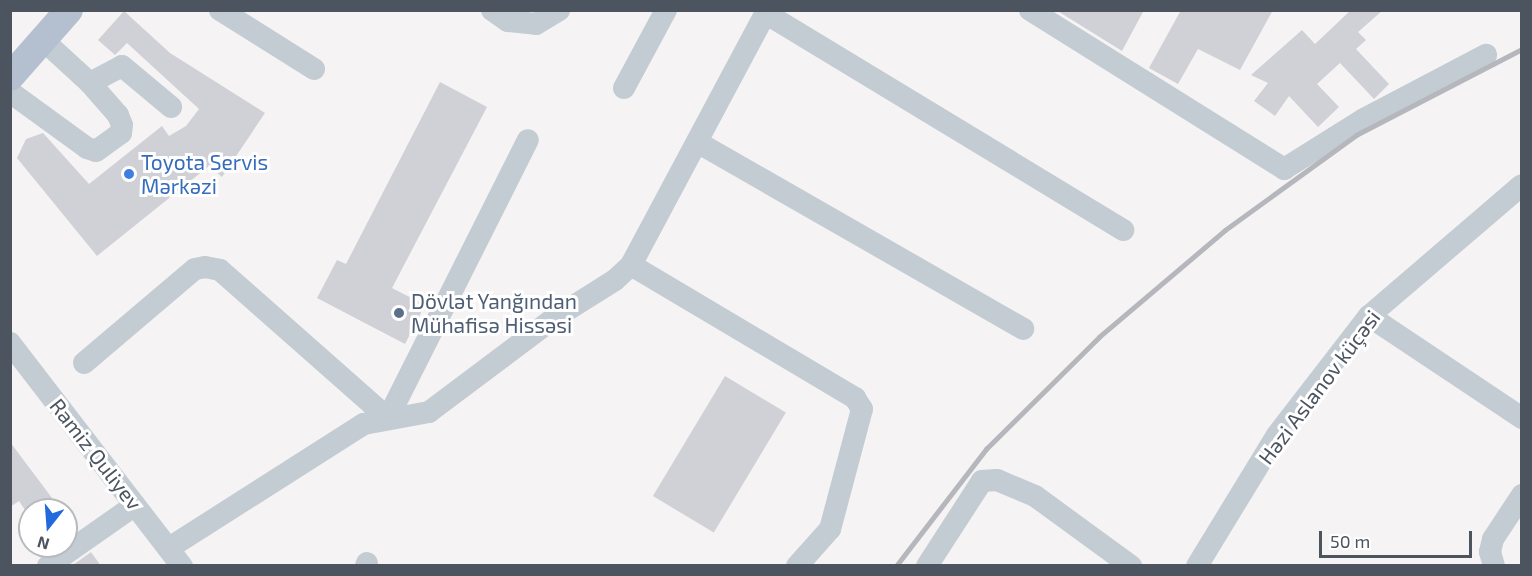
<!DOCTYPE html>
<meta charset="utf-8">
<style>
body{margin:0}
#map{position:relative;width:1532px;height:576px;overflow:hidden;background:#f5f3f3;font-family:"Exo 2",sans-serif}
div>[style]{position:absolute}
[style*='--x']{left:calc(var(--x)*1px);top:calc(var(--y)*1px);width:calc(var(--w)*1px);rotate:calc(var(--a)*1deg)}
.building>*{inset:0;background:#d0d1d6;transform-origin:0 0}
.minor>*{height:22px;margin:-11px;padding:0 11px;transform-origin:11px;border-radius:11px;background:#c4ccd3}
.major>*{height:28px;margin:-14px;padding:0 14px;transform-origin:14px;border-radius:14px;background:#b4c0cf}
.rail>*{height:4.5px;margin:-2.25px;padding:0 2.25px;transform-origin:2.25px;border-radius:2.25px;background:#b5b7bc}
.dots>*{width:16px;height:16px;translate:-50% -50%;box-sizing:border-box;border:3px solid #fff;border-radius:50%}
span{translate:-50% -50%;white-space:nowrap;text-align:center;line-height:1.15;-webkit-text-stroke:6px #fff;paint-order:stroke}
.shop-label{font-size:21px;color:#366cbe}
.left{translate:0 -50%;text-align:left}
.service-label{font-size:21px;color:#4e5e75}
.street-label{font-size:21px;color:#4b545f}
.frame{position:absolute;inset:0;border:12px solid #4b545f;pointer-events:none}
.north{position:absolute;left:18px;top:498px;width:60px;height:60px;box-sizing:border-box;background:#fff;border:2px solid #b7bbbf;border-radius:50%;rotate:197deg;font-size:16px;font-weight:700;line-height:24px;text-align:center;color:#4b545f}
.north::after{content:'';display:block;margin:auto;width:21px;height:27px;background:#2369de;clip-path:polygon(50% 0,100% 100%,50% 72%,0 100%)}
.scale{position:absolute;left:1319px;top:531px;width:153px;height:27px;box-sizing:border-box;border:3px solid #4b545f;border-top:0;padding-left:8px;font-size:18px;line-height:21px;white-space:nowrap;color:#4b545f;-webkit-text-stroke:4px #fff;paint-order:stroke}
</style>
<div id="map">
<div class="building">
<div style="clip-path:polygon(1056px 10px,1144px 10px,1122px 51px)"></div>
<div style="clip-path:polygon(1181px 10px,1273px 10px,1240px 70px,1198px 49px,1178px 84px,1149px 68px)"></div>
<div style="clip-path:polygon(1351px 10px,1383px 10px,1358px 32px,1366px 40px,1356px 49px,1389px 84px,1374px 99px,1340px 63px,1317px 84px,1339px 107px,1318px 127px,1289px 96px,1275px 116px,1254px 101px,1268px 83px,1251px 75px,1302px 30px,1315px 44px)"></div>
<div style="clip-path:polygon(124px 11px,170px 53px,265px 113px,222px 177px,209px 166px,97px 256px,17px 158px,26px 139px,43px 133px,89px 184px,162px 126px,169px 136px,186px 126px,199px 109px,127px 43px,115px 55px,98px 40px)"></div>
<div style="clip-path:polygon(440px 82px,487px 107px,392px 288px,425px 305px,405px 344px,317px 298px,337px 260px,346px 264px)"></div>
<div style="left:725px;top:376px;width:71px;height:140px;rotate:31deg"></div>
<div style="clip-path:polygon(10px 442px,61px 510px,25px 510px,19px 501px,10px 507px)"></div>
<div style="clip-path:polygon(91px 552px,101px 566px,73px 565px)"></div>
</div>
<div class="minor">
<div style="--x:220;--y:10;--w:111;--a:32.1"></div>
<div style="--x:492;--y:10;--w:19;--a:35"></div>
<div style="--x:508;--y:21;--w:28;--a:6"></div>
<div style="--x:536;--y:24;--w:27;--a:-31"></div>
<div style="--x:1030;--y:10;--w:300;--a:32"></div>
<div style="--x:1284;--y:169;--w:94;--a:-32"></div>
<div style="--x:1364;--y:119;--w:138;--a:-27.7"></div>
<div style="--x:765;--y:13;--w:419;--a:31.2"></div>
<div style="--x:43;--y:40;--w:64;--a:42.5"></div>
<div style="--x:90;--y:83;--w:36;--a:-28"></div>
<div style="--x:122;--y:66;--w:64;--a:39.9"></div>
<div style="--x:624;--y:88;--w:89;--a:-61.7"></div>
<div style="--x:10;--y:92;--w:95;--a:36"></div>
<div style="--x:87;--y:148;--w:9;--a:18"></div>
<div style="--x:96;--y:151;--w:31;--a:-36"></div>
<div style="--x:121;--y:133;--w:8;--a:-83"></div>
<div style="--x:122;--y:125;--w:11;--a:-112"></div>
<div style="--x:118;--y:115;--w:43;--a:-131.2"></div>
<div style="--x:697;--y:142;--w:376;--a:29.8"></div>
<div style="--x:631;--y:265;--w:261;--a:30.7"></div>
<div style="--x:855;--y:398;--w:13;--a:58"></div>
<div style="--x:862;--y:409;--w:124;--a:104.9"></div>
<div style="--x:830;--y:529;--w:50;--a:131.7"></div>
<div style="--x:1369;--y:316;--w:184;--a:33.7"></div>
<div style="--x:10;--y:343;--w:282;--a:52.4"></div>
<div style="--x:84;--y:363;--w:145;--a:-40.3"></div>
<div style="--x:195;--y:269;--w:10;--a:-11"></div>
<div style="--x:205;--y:267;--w:15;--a:11"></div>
<div style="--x:220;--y:270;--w:224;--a:41.4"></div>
<div style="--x:388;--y:418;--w:311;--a:-63.3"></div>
<div style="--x:169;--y:548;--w:231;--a:-32.5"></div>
<div style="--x:364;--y:424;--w:66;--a:-10.5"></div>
<div style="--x:429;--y:412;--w:155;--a:-36.9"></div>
<div style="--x:553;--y:319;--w:73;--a:-32.2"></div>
<div style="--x:615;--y:280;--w:22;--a:-43"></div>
<div style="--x:631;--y:265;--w:289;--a:-61.9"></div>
<div style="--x:48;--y:566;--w:106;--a:-35"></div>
<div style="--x:366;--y:566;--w:3;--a:-72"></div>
<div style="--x:927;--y:566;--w:101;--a:-57.1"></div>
<div style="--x:982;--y:481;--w:15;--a:-4"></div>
<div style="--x:997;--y:480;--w:41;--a:22.8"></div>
<div style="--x:1035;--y:496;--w:119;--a:36.1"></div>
<div style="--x:1197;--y:566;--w:153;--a:-58.6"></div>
<div style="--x:1277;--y:435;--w:150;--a:-52.3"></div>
<div style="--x:1369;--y:316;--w:201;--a:-40.6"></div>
<div style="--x:1494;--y:566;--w:15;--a:-106"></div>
<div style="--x:1490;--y:552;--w:13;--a:-77"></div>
<div style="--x:1493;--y:539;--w:53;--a:-56.6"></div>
</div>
<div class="major">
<div style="--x:10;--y:77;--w:89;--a:-48.6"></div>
</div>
<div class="rail">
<div style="--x:896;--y:566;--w:148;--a:-52.4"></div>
<div style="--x:986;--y:449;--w:159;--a:-44.7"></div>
<div style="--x:1099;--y:337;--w:165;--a:-40.3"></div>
<div style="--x:1225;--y:230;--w:162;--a:-35.9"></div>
<div style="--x:1356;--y:135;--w:187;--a:-27.4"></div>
</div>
<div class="dots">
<div style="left:129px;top:174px;background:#3f7fe0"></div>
<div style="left:399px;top:313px;background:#5c6f8a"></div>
</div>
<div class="shop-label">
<span class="left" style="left:141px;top:174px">Toyota Servis<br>Mərkəzi</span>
</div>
<div class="service-label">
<span class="left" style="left:411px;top:313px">Dövlət Yanğından<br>Mühafisə Hissəsi</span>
</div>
<div class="street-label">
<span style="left:1319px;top:387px;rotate:-53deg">Həzi Aslanov küçəsi</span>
<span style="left:96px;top:454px;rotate:52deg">Ramiz Quliyev</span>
</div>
<div class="frame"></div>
<div class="north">N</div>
<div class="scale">50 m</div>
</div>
